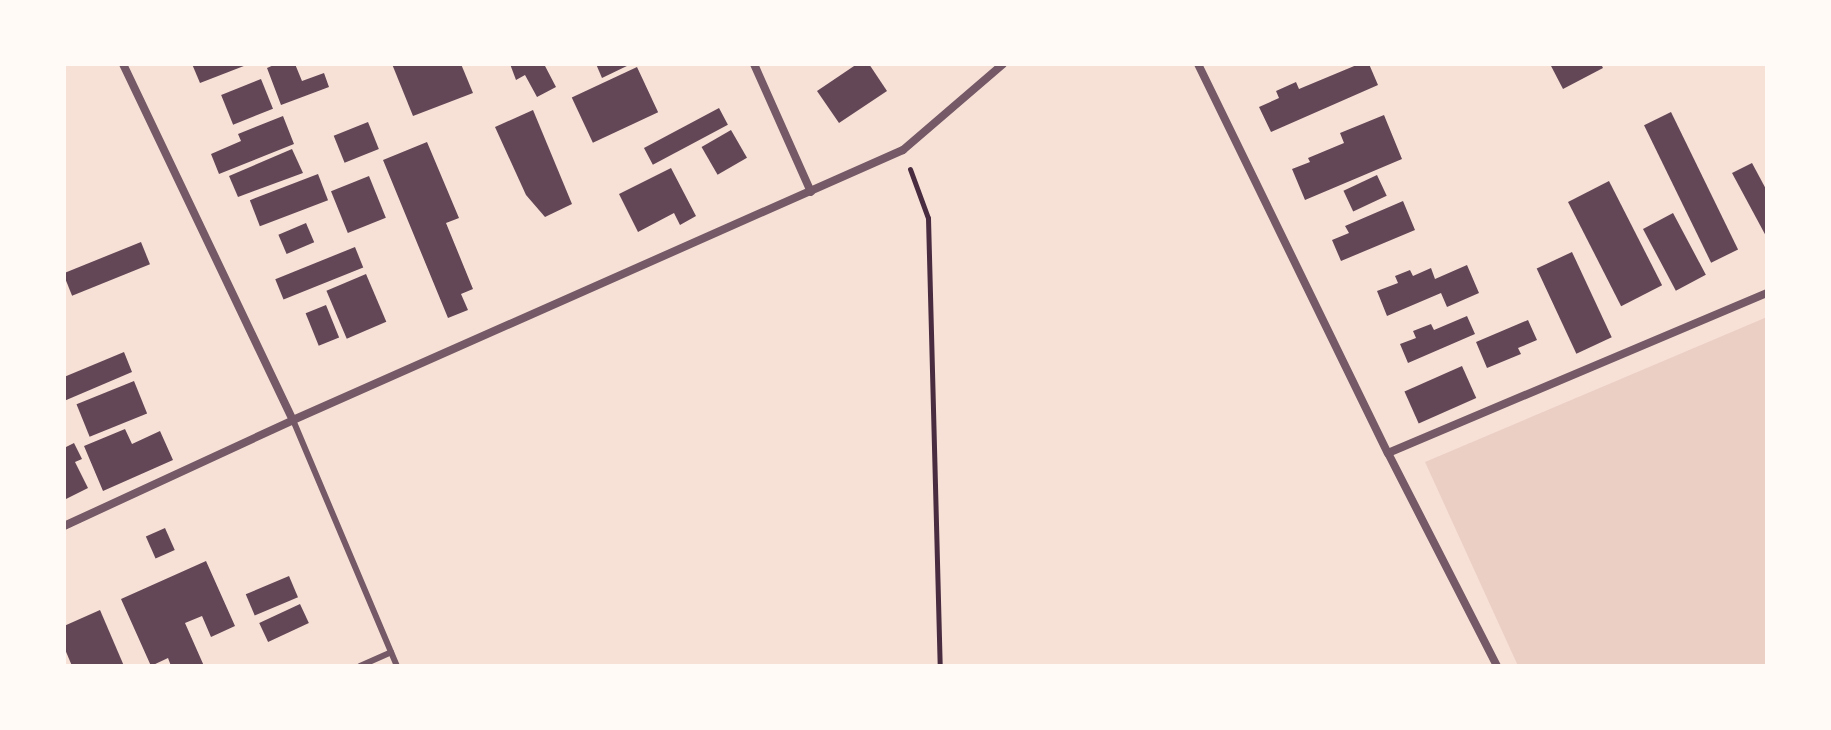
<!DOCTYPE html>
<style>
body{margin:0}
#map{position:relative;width:1831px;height:730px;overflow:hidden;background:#f7e1d7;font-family:"Zilla Slab",serif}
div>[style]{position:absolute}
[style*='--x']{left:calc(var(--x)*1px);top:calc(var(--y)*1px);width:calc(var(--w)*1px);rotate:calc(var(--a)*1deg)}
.green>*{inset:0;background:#ebcfc5}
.building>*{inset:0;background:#644757;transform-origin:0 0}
.path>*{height:5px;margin:-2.5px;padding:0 2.5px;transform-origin:2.5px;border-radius:2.5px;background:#4a2c40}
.service>*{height:6px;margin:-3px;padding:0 3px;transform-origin:3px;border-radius:3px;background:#755966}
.minor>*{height:8px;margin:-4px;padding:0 4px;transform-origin:4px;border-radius:4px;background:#755966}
span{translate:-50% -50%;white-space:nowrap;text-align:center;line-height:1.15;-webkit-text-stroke:8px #fffaf5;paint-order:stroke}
.frame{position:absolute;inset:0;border:66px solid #fffaf5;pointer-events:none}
</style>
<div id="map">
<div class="green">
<div style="clip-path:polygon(1767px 317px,1767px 666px,1518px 666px,1425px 462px)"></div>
</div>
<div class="building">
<div style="clip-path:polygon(192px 64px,249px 64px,200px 83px)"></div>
<div style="clip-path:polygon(276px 64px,295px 64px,302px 81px,324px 73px,329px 87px,281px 105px,267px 68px)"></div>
<div style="clip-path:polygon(392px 64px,461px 64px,473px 93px,413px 116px)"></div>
<div style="clip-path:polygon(510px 64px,544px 64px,556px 87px,537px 97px,525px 75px,516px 80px)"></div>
<div style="clip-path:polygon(596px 64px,631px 64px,602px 78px)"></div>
<div style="clip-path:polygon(857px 64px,869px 64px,887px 91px,839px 123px,817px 91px)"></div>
<div style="clip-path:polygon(1359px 64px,1369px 64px,1378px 85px,1271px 132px,1259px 107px,1279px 98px,1276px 91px,1296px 82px,1299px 89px)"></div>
<div style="clip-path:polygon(1550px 64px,1601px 64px,1603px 68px,1563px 89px)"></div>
<div style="left:637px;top:67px;width:50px;height:72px;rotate:65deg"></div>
<div style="left:261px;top:79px;width:32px;height:43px;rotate:68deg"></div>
<div style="left:719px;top:108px;width:19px;height:85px;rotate:62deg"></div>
<div style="clip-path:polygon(533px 110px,572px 204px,545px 217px,526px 195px,495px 127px)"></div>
<div style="left:1671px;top:112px;width:153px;height:30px;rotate:64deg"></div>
<div style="clip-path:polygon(1384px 115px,1402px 159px,1305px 200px,1292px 169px,1310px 162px,1308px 158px,1344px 143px,1340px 133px)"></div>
<div style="clip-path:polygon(283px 116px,294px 144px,219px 174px,211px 154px,241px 141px,238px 134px)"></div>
<div style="left:368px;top:122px;width:29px;height:37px;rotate:68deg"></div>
<div style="left:731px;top:130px;width:32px;height:34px;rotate:60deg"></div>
<div style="clip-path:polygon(427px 142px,459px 218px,446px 223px,473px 289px,461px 294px,468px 310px,448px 318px,383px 160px)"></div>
<div style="clip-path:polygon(292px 149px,303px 173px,238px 197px,229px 176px)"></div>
<div style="clip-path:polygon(1752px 163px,1767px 191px,1767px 238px,1732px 173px)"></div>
<div style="clip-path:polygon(671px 168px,696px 216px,680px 225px,674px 213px,638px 232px,619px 194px)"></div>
<div style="left:318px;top:174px;width:28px;height:73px;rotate:69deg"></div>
<div style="left:1377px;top:175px;width:23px;height:37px;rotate:65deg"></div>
<div style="left:369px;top:176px;width:45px;height:41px;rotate:68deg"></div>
<div style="left:1609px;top:181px;width:117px;height:46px;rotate:63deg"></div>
<div style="clip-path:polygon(1403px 201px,1415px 230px,1341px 261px,1332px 240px,1349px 233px,1345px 226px)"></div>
<div style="left:1673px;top:213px;width:70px;height:34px;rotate:62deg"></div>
<div style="left:306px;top:223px;width:21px;height:30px;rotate:67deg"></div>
<div style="left:141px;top:242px;width:24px;height:84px;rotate:68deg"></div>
<div style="left:355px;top:247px;width:22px;height:86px;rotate:68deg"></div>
<div style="left:1572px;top:252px;width:94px;height:39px;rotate:65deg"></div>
<div style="clip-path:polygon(1467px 265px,1479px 293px,1447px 307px,1441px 293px,1387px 316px,1377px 291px,1398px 283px,1395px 276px,1410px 270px,1413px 276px,1431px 268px,1435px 279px)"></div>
<div style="left:366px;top:274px;width:52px;height:43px;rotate:67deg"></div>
<div style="left:326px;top:305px;width:35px;height:22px;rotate:68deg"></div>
<div style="clip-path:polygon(1467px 316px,1475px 334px,1408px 363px,1400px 344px,1416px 338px,1413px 331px,1431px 324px,1434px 330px)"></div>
<div style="clip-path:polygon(1528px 320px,1537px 340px,1518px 348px,1521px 354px,1487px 368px,1476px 342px)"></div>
<div style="clip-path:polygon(124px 352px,132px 372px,64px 401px,64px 377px)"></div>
<div style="left:1462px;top:366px;width:35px;height:63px;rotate:66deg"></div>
<div style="left:134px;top:381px;width:35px;height:62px;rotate:68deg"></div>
<div style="clip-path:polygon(125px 429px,132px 444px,160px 431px,173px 460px,103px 491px,84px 446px)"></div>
<div style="clip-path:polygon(74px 443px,82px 459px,75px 462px,88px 488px,64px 500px,64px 448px)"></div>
<div style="left:165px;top:528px;width:24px;height:21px;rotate:66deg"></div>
<div style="clip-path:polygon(206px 561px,235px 626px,211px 637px,202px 616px,185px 623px,204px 666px,171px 666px,168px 658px,151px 666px,121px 599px)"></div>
<div style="left:289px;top:576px;width:23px;height:47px;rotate:67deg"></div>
<div style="left:300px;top:604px;width:21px;height:45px;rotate:65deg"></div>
<div style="clip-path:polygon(100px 610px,124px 666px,72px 666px,64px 647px,64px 626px)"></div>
</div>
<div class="path">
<div style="--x:910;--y:169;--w:52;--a:69.8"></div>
<div style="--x:928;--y:218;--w:448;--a:88.5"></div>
</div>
<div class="service">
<div style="--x:293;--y:420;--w:267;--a:67.1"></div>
<div style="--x:360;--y:666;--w:34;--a:-24"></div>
</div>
<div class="minor">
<div style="--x:123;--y:64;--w:395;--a:64.5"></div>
<div style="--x:754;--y:64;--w:140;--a:66"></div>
<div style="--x:1198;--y:64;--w:433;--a:64"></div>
<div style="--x:1388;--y:453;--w:239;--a:62.9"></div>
<div style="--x:1388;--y:453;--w:411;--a:-22.9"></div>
<div style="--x:64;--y:526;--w:252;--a:-24.8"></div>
<div style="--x:293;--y:420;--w:667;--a:-23.88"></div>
<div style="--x:903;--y:150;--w:132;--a:-40.7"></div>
</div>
<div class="frame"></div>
</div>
